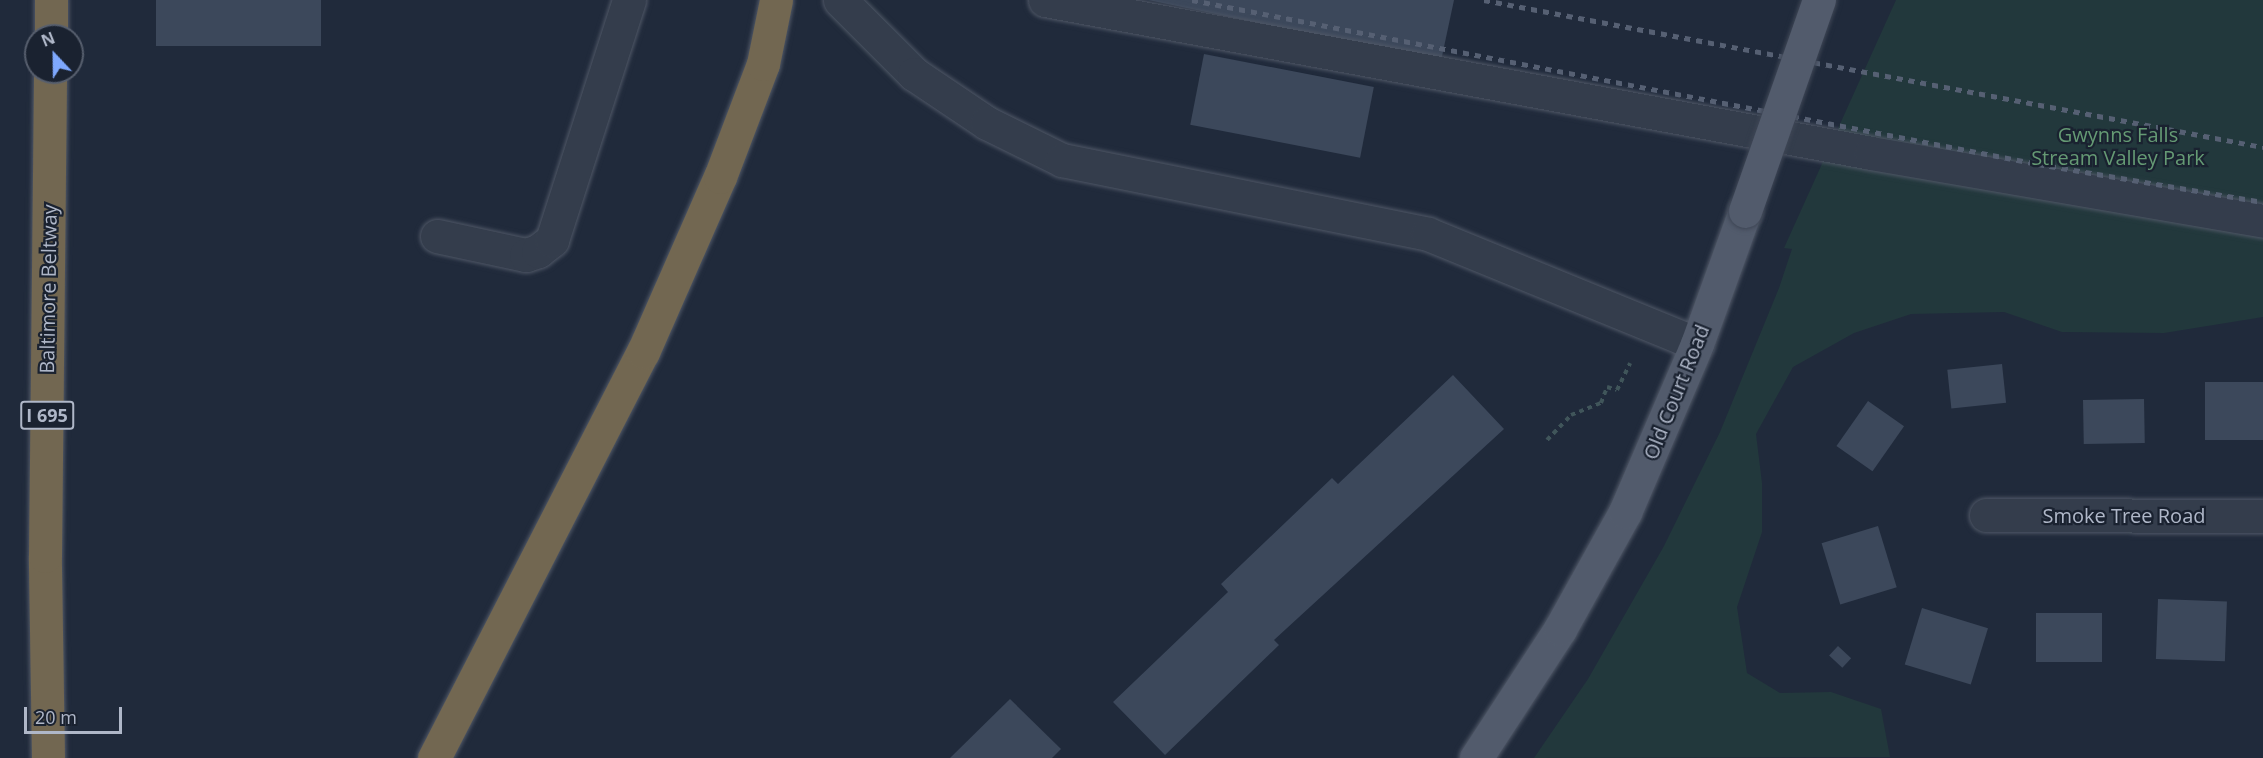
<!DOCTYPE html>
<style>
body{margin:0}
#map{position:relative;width:2263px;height:758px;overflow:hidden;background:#202a3b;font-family:"Open Sans",sans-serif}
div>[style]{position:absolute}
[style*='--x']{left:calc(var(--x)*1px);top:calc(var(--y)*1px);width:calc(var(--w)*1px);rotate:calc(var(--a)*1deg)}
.green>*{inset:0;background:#22383c}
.building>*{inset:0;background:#3c485b;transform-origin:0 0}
.path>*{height:4px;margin-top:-2px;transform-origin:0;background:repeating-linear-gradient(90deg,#40555a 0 4.5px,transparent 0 9px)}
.roads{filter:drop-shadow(0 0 2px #4f5766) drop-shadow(0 0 2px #4f5766)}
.minor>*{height:33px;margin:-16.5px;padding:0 16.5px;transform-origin:16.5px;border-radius:16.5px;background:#343d4c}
.major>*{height:33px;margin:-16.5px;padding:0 16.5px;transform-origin:16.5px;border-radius:16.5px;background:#525b6c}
.highway>*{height:33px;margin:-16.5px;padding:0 16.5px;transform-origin:16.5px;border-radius:16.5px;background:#726751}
.rail>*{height:4.5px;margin-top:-2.25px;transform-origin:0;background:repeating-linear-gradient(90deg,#566073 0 6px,transparent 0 12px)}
.bridges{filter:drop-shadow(0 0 2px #3e4655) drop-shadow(0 0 2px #3e4655)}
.major-bridge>*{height:33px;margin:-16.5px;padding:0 16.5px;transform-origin:16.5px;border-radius:16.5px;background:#525b6c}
span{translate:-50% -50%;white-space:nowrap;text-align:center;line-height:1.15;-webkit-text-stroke:4.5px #1a2230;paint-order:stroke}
.shield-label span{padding:2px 4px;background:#1a2230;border:2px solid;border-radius:4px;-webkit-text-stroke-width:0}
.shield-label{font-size:18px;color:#afb7c8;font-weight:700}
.park-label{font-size:20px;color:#659a74}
.street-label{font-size:20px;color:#afb7c8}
.north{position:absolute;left:24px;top:24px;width:60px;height:60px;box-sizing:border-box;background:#1a2230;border:2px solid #565e6d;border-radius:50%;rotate:338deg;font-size:16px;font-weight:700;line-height:24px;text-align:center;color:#afb7c8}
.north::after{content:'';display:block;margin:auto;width:21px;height:27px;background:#7ea8fe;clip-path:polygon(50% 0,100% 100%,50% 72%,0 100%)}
.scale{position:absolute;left:24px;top:707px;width:98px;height:27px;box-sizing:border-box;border:3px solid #afb7c8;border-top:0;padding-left:8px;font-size:18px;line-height:21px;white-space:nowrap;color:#afb7c8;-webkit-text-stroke:4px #1a2230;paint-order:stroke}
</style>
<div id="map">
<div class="green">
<div style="clip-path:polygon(1896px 0,2263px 0,2263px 317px,2164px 333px,2062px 332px,2004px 312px,1911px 314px,1854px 333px,1793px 367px,1756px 434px,1762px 483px,1762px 532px,1737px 607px,1747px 673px,1780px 693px,1831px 692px,1881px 709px,1890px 757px,1534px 758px,1588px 679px,1664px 546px,1720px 432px,1779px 288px,1792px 249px,1784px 248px)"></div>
</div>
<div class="building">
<div style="left:156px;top:0;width:165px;height:46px"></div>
<div style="clip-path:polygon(1148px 0,1454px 0,1441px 61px)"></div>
<div style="left:1204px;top:54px;width:173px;height:72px;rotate:11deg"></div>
<div style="left:2002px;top:364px;width:39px;height:55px;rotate:84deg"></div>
<div style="clip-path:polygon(1453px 375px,1504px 429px,1274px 640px,1279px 645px,1165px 755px,1113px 702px,1228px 592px,1221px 584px,1332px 478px,1338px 484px)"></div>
<div style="left:2205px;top:382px;width:58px;height:58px"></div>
<div style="left:2144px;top:399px;width:44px;height:61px;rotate:89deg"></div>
<div style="left:1868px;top:401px;width:44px;height:55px;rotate:35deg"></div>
<div style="left:1878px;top:526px;width:64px;height:59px;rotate:73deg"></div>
<div style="left:2158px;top:599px;width:69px;height:60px;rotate:2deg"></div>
<div style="left:1922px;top:608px;width:69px;height:59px;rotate:17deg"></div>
<div style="left:2102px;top:613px;width:49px;height:66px;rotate:90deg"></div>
<div style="left:1838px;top:646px;width:18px;height:13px;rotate:43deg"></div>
<div style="clip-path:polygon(1010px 699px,1061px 749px,1052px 758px,950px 758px)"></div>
</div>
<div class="path">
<div style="--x:1547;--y:440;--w:35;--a:-46"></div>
<div style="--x:1571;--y:415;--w:32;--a:-22"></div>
<div style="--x:1601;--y:403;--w:17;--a:-69"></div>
<div style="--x:1607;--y:387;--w:10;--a:17"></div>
<div style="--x:1617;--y:390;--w:30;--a:-64"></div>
</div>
<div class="roads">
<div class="minor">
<div style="--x:840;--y:0;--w:105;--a:45"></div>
<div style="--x:914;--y:74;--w:88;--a:33.9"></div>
<div style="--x:987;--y:123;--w:84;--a:26.3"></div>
<div style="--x:1062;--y:160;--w:373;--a:11.4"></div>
<div style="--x:1428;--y:234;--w:291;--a:22.2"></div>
<div style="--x:1045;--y:0;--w:840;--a:10.49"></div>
<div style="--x:1871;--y:153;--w:398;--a:9.8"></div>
<div style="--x:437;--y:236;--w:91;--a:12.1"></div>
<div style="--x:526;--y:255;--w:13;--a:-18"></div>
<div style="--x:538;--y:251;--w:18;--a:-38"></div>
<div style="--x:552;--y:240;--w:252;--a:-72.2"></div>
<div style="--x:1986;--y:515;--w:277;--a:0.2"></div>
</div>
<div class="major">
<div style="--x:1476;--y:758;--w:154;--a:-56.9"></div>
<div style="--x:1560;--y:629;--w:134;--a:-60.9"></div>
<div style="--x:1625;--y:512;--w:183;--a:-66.8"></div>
<div style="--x:1697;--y:344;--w:141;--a:-70.2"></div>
</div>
<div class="highway">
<div style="--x:51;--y:36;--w:36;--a:-90"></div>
<div style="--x:48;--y:758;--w:202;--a:-90.9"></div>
<div style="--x:45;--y:556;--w:484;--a:-89.4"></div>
<div style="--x:434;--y:758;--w:457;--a:-62.8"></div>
<div style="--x:643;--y:352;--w:191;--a:-66.3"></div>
<div style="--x:720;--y:177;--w:121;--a:-69.2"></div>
<div style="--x:763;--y:64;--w:65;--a:-78.5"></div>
</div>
</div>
<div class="rail">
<div style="--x:1192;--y:0;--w:862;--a:10.97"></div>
<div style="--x:2038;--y:164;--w:228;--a:9.6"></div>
<div style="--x:1484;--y:0;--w:793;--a:10.69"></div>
</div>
<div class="bridges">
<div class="major-bridge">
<div style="--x:1745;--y:211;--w:224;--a:-70.7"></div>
</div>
</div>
<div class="shield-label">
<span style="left:47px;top:415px">I 695</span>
</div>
<div class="park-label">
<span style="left:2118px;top:146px">Gwynns Falls<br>Stream Valley Park</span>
</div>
<div class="street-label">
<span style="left:48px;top:289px;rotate:-89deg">Baltimore Beltway</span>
<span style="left:1676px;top:392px;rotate:-68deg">Old Court Road</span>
<span style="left:2124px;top:515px">Smoke Tree Road</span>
</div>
<div class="north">N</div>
<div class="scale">20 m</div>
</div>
